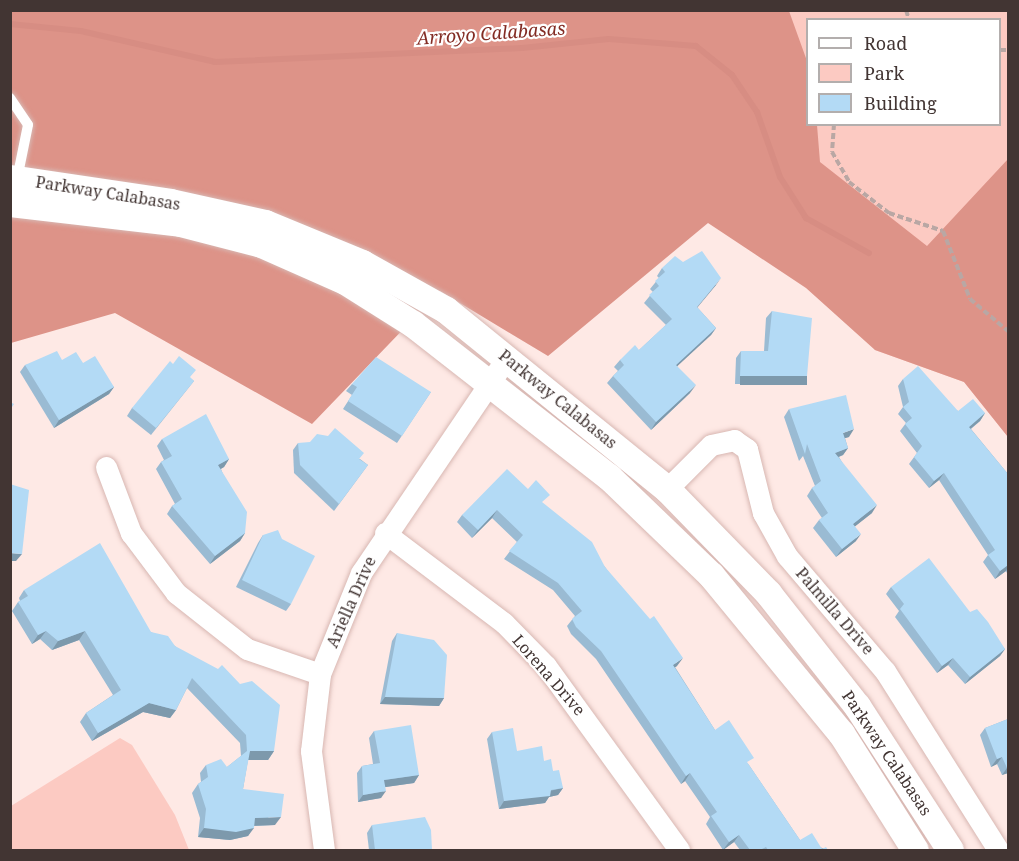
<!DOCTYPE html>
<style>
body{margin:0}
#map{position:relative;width:1019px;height:861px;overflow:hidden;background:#fee9e5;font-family:"Noto Serif",serif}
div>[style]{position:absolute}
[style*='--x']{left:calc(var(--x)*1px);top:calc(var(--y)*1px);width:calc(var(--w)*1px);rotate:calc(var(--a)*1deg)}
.green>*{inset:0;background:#fccac2}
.forest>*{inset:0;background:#dd9388}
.stream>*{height:6px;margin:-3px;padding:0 3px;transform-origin:3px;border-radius:3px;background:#d78d83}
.path>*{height:4px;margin-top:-2px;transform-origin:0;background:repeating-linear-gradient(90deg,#b9a7a4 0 6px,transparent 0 9px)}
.roads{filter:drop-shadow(0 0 2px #d8b7b2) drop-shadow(0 0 2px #d8b7b2)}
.service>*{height:10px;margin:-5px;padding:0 5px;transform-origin:5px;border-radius:5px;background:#fff}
.minor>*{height:21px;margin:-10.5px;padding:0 10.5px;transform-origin:10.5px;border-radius:10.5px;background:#fff}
.tertiary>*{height:27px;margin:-13.5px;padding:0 13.5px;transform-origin:13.5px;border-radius:13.5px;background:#fff}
.wall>*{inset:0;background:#9abbd3}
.shaded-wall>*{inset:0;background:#7d99ac;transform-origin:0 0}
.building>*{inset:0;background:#b3daf5}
span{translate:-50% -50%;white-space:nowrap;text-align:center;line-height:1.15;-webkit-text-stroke:4.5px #fff;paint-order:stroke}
.street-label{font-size:16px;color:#423533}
.water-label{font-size:18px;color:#832c24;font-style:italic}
.frame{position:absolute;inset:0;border:12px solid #423533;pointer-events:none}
.legend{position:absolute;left:806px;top:18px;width:195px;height:108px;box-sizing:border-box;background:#fff;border:2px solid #b3aead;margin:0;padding:8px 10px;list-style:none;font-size:18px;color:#423533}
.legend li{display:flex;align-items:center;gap:12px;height:30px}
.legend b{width:30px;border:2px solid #b3aead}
</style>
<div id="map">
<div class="green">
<div style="clip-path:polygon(evenodd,682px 11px,1008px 11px,1008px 437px,964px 382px,875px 350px,682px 11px,808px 20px,1000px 20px,1000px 124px,808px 124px,808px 20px)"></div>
<div style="clip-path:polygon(120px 738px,132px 745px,175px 815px,189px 850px,11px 850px,11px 806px)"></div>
</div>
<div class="forest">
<div style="clip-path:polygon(11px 11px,789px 11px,807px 61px,808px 124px,817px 125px,820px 162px,927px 246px,1008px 159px,1008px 437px,964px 382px,875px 350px,806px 288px,708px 223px,548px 356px,440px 291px,312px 424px,115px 313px,11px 343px)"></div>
</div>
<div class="stream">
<div style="--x:10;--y:24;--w:71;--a:5.6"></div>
<div style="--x:81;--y:31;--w:138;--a:13"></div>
<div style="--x:215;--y:62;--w:307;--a:-2.6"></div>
<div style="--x:522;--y:48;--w:87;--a:-5.9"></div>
<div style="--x:609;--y:39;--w:87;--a:4.6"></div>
<div style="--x:696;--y:46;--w:46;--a:38.9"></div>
<div style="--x:732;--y:75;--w:45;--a:56"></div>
<div style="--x:757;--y:112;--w:69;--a:70.5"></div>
<div style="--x:780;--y:177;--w:49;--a:57.6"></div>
<div style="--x:806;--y:218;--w:72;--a:29.1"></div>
</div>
<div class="path">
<div style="--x:906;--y:10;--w:10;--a:73"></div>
<div style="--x:1000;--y:50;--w:8;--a:0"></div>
<div style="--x:834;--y:124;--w:28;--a:94"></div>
<div style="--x:832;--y:152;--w:34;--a:60"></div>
<div style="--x:849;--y:182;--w:51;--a:37.8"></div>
<div style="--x:889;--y:213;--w:57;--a:18.4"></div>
<div style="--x:943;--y:231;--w:73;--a:68.3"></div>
<div style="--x:970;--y:299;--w:50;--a:40.1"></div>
</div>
<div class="roads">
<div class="service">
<div style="--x:10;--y:98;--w:32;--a:56"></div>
<div style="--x:28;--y:125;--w:55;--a:101.5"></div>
</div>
<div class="minor">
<div style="--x:106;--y:467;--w:71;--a:69.3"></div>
<div style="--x:131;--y:533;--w:75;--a:53.1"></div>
<div style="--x:176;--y:593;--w:90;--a:38.3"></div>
<div style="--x:247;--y:649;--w:77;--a:18.9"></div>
<div style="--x:667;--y:489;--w:62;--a:-45"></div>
<div style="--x:711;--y:445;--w:24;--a:-12"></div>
<div style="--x:734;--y:440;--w:16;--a:35"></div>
<div style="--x:747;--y:449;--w:66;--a:76"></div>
<div style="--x:763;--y:513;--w:49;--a:60.8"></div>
<div style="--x:787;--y:556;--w:151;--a:49.6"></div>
<div style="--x:885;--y:671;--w:212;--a:57.7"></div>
<div style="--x:385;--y:533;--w:149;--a:37.1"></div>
<div style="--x:504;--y:623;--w:60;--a:45.7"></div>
<div style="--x:546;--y:666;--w:227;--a:54.1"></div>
<div style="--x:324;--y:850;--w:100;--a:-97.5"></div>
<div style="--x:311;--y:751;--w:78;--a:-83.3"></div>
<div style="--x:320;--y:674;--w:109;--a:-67.9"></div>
<div style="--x:361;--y:573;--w:261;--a:-55.9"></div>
</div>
<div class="tertiary">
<div style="--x:10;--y:178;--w:162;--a:8.5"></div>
<div style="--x:170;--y:202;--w:97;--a:12.5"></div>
<div style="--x:265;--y:223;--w:105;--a:22.4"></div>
<div style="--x:362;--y:263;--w:96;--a:29.2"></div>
<div style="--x:446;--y:310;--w:284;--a:39"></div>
<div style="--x:667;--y:489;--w:145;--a:45.8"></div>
<div style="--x:768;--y:593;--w:144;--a:51.8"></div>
<div style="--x:857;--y:706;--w:171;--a:57.1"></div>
<div style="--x:10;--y:203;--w:171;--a:6.7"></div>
<div style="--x:180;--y:223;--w:84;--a:14.5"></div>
<div style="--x:261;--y:244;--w:92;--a:23.8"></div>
<div style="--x:345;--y:281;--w:80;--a:32.3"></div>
<div style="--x:413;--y:324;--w:249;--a:38"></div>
<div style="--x:609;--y:477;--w:141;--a:43.9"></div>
<div style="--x:711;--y:575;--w:205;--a:50.6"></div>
<div style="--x:841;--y:733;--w:138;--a:57.7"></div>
</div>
</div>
<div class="wall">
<div style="clip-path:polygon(662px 268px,716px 285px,697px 307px,716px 328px,711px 335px,677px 366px,690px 393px,651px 430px,607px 383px,613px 376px,618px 371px,614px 367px,620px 360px,639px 350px,666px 325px,644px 303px,653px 292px,650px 289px,659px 278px,657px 276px)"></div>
<div style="clip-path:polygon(772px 311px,802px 384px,735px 384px,736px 358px,741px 351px,764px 351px,766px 318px)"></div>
<div style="clip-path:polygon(62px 360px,83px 363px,114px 387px,109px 394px,54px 428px,20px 372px,25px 365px)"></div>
<div style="clip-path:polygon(190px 378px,194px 381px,151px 435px,127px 416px,132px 408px)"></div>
<div style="clip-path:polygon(903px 379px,958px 411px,985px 413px,980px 421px,971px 429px,1008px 474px,1008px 575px,1006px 571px,995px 579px,983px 562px,988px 555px,939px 480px,929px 488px,909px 464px,917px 453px,900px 431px,906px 423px,898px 414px,903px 407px,898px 386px)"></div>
<div style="clip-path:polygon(352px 384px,431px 392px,397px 443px,343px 409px,352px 395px,346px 391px)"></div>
<div style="clip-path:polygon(789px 409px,849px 437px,845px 438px,848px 448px,843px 455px,839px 457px,872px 513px,855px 526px,856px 541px,836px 557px,813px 528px,819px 520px,822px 518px,807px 496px,812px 488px,815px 486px,803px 456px,799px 461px,784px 417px)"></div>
<div style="clip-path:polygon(162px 439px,229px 459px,224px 467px,221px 469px,245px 533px,240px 541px,210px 564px,167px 514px,172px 506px,175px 504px,156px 469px,161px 462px,164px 460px,157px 446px)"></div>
<div style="clip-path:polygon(298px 443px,360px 459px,368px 465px,334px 511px,294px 473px,293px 450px)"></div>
<div style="clip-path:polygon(528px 489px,605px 567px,677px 666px,675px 667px,715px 730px,749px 765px,800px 840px,828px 850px,740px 850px,734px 842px,723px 850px,706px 824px,710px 817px,685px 781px,681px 784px,596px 659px,571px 634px,567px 626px,575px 616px,553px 590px,504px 559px,517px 542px,492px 518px,472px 538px,457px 522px,462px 515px)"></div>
<div style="clip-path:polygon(263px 535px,291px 604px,286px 611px,236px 587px,258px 543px)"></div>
<div style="clip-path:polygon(891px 587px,970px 612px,1005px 649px,1000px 656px,965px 684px,948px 665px,937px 673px,895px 617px,899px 611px,886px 594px)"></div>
<div style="clip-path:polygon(24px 590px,151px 632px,175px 646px,274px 751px,268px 760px,248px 760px,243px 789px,275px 825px,254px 826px,248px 836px,230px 840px,198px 837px,200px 818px,192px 793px,198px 784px,201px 782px,200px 773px,206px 765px,227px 767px,241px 756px,240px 743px,187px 688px,176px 710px,170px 718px,143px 712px,92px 741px,80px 722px,86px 713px,113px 695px,79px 640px,52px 650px,40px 639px,32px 644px,12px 611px,18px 602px,20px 601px,19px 598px)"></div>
<div style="clip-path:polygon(397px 633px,444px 698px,439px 706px,380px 704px,392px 641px)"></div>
<div style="clip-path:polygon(1008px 719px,1008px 773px,1002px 775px,997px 764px,991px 767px,980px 735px,985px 728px)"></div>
<div style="clip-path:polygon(374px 731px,419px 775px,414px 783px,385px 787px,381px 798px,358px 802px,357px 773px,362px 766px,373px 764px,369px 738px)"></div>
<div style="clip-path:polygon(492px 732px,517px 751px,544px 761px,553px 771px,563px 788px,558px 795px,549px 797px,545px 803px,499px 809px,487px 739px)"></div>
<div style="clip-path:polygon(372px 825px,432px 850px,369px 850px,367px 833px)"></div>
</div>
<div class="shaded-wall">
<div style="clip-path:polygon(721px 278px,716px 285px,692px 314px,697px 307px)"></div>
<div style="clip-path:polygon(716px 328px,711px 335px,671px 372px,676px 365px)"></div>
<div style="left:740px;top:376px;width:67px;height:9px"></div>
<div style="clip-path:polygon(696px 385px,690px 393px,651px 430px,656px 422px)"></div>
<div style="clip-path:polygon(114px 387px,109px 394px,54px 428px,59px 420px)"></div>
<div style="clip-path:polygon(985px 413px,980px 421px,964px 434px,969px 427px)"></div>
<div style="clip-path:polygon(854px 429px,849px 437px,838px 440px,843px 433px)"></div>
<div style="clip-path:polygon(848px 448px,843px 455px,830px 460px,835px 453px)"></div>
<div style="clip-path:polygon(229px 459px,224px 467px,213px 473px,218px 465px)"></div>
<div style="clip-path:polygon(944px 473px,939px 480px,929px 488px,934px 481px)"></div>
<div style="clip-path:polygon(877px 505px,872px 513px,848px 532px,853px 524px)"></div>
<div style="clip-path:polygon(497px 510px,492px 518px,472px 538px,478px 530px)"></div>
<div style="clip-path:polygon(245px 533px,240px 541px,210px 564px,215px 556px)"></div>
<div style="clip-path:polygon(861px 534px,856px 541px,836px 557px,842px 549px)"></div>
<div style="clip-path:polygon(10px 553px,22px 554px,16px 561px,10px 561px)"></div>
<div style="clip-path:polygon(1008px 565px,1008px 567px,1006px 571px,995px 579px,1000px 571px)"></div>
<div style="clip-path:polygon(46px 631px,40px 639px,32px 644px,38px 635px)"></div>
<div style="clip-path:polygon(85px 631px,79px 640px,52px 650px,58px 641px)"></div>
<div style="clip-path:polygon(1005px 649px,1000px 656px,965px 684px,970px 677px)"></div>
<div style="clip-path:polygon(683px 658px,677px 666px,668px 672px,673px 665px)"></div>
<div style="clip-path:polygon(953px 658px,948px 665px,937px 673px,942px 666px)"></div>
<div style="clip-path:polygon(385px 697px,444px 698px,439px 706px,380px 704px)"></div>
<div style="clip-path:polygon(149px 703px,176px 710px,170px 718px,143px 712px,92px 741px,98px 733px)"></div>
<div style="clip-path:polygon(250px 751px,274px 751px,268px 760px,244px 760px)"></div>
<div style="clip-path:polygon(1002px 757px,997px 764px,991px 767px,997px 759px)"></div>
<div style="clip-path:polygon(1008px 767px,1008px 773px,1002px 775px,1007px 768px)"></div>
<div style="clip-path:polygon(690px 773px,685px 781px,681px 784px,686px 776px)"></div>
<div style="clip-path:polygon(419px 775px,414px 783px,379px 788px,384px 780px)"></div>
<div style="clip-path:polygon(563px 788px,558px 795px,549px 797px,545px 803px,499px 809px,504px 801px)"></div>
<div style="clip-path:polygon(386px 791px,381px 798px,358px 802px,363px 795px)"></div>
<div style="clip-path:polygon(281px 817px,275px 825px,249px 826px,255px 818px)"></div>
<div style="clip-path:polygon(204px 828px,254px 828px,248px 836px,230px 840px,198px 837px)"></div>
<div style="clip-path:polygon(739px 835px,734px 842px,723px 850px,729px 842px)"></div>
</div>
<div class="building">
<div style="clip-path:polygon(702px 251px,721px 278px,697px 307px,716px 328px,676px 365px,696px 385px,656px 422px,613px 376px,624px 365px,620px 360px,635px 345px,639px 350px,672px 319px,649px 295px,659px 286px,655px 281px,665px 272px,662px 268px,675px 256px,683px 262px)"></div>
<div style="clip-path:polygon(772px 311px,812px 318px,807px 376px,740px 376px,741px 351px,768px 351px)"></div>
<div style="clip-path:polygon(57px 351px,62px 360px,76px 352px,83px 363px,95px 356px,114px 387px,59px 420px,25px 365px)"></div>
<div style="clip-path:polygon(179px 356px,196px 370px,190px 377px,194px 381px,156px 428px,132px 408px,170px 361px,173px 364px)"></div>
<div style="clip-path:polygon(376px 357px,431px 392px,402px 436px,348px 401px,357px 387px,352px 384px)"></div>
<div style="clip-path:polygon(918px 366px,958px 411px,973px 399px,985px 413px,969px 427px,1008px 474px,1008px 565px,1000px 571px,988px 555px,995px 550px,944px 473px,934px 481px,914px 457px,922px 446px,905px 424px,912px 418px,903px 407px,909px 402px,903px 379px)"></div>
<div style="clip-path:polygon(846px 395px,854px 429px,843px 433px,848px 448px,835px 453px,877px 505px,853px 524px,861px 534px,842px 549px,819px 520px,828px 513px,812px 488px,821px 481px,807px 444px,805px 454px,789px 409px)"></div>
<div style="clip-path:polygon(10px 402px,14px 404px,10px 410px)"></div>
<div style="clip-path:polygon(206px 414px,229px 459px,218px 465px,247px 512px,245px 533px,215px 556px,172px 506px,182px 499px,161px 462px,172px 456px,162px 439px)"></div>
<div style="clip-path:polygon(335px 428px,364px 453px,359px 459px,368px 465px,339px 504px,300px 465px,298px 443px,310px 442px,317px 434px,328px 436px)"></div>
<div style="clip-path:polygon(507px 469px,528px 489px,536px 480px,550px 495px,542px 502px,592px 542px,605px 567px,650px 619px,654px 616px,683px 658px,673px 665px,715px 730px,729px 720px,754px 758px,747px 762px,800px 840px,812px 833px,822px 849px,826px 847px,828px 850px,768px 850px,766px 847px,760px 850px,750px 850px,739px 835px,729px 842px,711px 816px,717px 812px,690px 773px,686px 776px,601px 651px,576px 627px,572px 619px,582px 611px,558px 583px,509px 551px,523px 535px,497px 510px,478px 530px,462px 515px)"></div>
<div style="clip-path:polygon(10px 484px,29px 490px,22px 554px,10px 553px)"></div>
<div style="clip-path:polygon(278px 530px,282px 539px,315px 556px,291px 604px,242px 580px,263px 535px)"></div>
<div style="clip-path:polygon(100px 543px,151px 632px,168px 636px,175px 646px,218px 669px,222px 665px,240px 684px,252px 681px,280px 705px,274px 751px,250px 751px,243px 789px,284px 794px,281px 817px,255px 818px,254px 828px,236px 832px,204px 828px,206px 809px,198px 784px,208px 777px,206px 765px,221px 759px,227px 767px,247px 751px,246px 735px,192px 678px,176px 710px,149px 703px,98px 733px,86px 713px,121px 690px,85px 631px,58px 641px,46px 631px,38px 635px,18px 602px,28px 596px,24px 590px)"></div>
<div style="clip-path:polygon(929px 558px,970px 612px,977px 609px,988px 622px,1005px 649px,970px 677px,953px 658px,942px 666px,900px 609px,904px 604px,891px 587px)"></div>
<div style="clip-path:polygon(397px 633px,434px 640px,447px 655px,444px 698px,385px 697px)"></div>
<div style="clip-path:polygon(1008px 719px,1008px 767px,1007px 768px,1002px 757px,997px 759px,985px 728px)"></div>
<div style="clip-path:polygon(411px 725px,419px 775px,384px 780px,386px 791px,363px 795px,362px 766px,380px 763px,374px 731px)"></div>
<div style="clip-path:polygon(513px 728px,517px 751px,542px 746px,544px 761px,551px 759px,553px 771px,559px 770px,563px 788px,551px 790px,550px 796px,504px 801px,492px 732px)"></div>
<div style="clip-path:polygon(425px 817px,431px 830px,432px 850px,375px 850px,372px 825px)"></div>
</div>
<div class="street-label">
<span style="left:108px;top:193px;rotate:9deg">Parkway Calabasas</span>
<span style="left:558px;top:399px;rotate:39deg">Parkway Calabasas</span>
<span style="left:351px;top:602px;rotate:-66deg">Ariella Drive</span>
<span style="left:835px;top:611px;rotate:49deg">Palmilla Drive</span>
<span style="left:549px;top:675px;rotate:49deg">Lorena Drive</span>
<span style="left:887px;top:753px;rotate:56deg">Parkway Calabasas</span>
</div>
<div class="water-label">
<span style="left:491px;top:33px;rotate:-4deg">Arroyo Calabasas</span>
</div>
<div class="frame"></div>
<ul class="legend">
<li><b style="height:8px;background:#fff"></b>Road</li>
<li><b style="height:16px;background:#fccac2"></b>Park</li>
<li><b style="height:16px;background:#b3daf5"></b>Building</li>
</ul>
</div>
